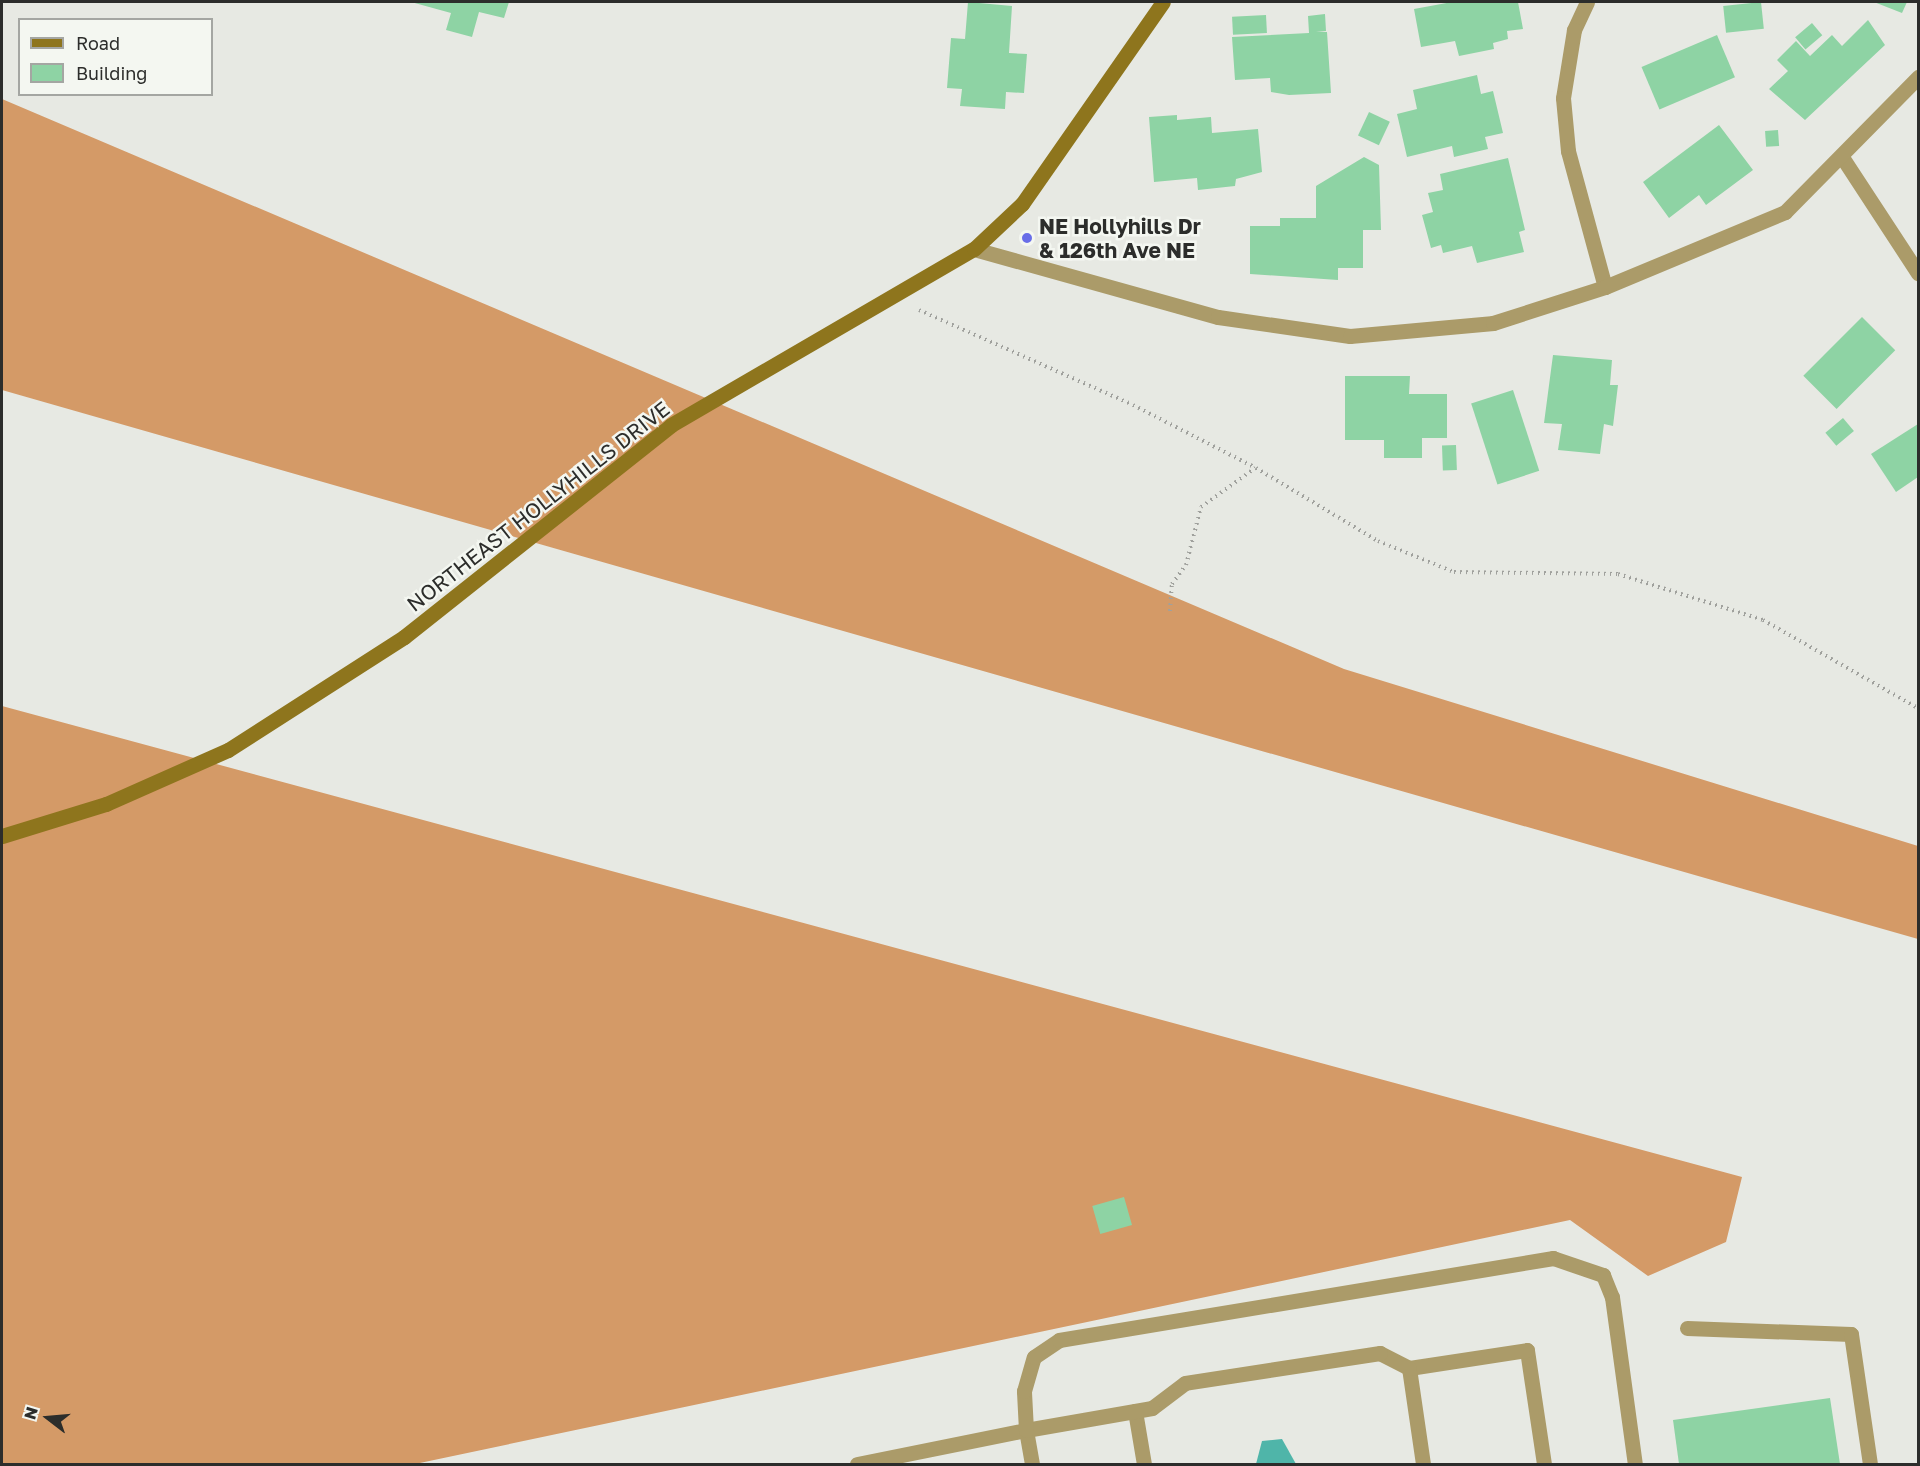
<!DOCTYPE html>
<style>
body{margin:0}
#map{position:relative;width:1920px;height:1466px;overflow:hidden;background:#e7e9e3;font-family:"Golos Text",sans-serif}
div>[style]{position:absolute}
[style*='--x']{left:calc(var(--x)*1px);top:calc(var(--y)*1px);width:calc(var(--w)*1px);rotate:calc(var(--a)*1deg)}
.forest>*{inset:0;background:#d49a67}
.water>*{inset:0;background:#4fb5a9}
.building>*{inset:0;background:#8ed3a4;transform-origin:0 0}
.path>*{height:4px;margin-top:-2px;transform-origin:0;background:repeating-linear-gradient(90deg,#a0a19d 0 1.5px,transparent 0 6px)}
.lane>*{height:15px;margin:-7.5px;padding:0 7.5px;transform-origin:7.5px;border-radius:7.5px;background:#ab9b69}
.street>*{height:15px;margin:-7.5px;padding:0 7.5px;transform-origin:7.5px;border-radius:7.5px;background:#ab9b69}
.secondary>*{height:15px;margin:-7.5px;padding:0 7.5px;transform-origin:7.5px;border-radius:7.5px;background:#8e751d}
.dots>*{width:16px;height:16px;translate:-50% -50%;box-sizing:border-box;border:3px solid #f4f7f1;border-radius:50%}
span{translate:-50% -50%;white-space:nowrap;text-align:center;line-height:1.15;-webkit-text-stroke:5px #f4f7f1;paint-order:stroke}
.poi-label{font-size:21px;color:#2c2d2b;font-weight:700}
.left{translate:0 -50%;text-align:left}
.street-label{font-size:21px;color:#2c2d2b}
.frame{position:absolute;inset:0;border:3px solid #2c2d2b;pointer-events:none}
.legend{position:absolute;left:18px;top:18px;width:195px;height:78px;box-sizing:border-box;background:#f4f7f1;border:2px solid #a4a6a2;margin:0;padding:8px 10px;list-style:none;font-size:18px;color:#2c2d2b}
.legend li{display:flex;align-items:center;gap:12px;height:30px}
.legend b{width:30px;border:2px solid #a4a6a2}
.north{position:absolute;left:18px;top:1388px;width:60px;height:60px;-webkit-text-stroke:4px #f4f7f1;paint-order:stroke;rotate:286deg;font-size:16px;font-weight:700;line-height:24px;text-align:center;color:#2c2d2b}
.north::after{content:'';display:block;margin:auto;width:21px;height:27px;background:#2c2d2b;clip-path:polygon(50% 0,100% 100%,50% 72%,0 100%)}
</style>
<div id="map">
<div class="forest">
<div style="clip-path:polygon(2px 99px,1344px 669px,1918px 846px,1918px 939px,2px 390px)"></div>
<div style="clip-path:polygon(2px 706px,1742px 1177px,1726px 1242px,1648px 1276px,1570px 1220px,415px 1464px,2px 1464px)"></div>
</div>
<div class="water">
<div style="clip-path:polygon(1282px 1439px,1296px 1464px,1256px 1464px,1262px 1441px)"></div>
</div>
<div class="building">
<div style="clip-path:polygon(411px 2px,509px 2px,504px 18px,479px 12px,472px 37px,446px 30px,451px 13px)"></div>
<div style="clip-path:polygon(968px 2px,1012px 6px,1009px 53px,1027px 54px,1024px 93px,1006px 92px,1005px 109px,960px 106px,962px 89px,947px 88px,951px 38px,965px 39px)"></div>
<div style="clip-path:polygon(1452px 2px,1518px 2px,1523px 29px,1507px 31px,1508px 39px,1493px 43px,1494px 49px,1459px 56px,1455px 41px,1421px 47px,1414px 9px)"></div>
<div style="left:1761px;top:2px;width:27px;height:38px;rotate:84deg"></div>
<div style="clip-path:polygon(1874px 2px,1907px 2px,1902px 13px)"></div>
<div style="clip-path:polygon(1325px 14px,1326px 31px,1316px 32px,1327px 32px,1331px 93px,1289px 95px,1271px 92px,1270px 78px,1235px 80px,1232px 37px,1309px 33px,1308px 16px)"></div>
<div style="left:1266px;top:15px;width:18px;height:34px;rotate:87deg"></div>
<div style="clip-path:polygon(1868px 20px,1885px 45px,1805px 120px,1769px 89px,1788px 71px,1777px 60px,1796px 41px,1810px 56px,1832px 35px,1842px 46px)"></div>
<div style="left:1812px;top:23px;width:16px;height:22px;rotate:50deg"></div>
<div style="left:1717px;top:35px;width:46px;height:82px;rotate:67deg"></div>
<div style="clip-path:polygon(1477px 75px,1481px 94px,1493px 91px,1503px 133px,1485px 137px,1488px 149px,1454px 157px,1452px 146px,1407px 157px,1397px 114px,1417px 109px,1413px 90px)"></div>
<div style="left:1369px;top:112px;width:23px;height:26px;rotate:25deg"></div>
<div style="clip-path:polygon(1177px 115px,1177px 120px,1211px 117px,1212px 133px,1258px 129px,1262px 172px,1236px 179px,1235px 186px,1198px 190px,1197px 178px,1154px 182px,1149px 117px)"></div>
<div style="clip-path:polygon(1719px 125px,1753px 170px,1706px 205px,1699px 195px,1669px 218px,1643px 182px)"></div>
<div style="left:1778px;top:130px;width:16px;height:13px;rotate:86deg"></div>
<div style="clip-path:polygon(1364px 157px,1379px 165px,1381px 230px,1363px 230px,1363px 268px,1338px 268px,1338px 280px,1250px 274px,1250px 226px,1280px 226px,1280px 218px,1316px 218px,1316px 186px)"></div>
<div style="clip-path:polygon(1508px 158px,1525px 230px,1519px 232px,1524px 252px,1477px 263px,1472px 246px,1443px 253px,1441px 245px,1431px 248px,1422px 215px,1433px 212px,1428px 193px,1443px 190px,1440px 174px)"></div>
<div style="left:1862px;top:317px;width:47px;height:83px;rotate:45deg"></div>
<div style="clip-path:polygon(1553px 355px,1612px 360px,1610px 385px,1618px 385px,1613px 426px,1604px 424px,1600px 454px,1558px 450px,1562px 424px,1544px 423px)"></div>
<div style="clip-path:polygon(1345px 376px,1410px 376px,1409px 394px,1447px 394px,1447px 438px,1422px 438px,1422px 458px,1384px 458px,1384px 440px,1345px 440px)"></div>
<div style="left:1513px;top:390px;width:85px;height:44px;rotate:72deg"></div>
<div style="left:1843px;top:418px;width:17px;height:23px;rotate:50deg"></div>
<div style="clip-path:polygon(1918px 424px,1918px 477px,1896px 492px,1871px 454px)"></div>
<div style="left:1456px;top:445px;width:25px;height:14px;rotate:88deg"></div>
<div style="left:1124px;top:1197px;width:29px;height:33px;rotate:74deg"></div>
<div style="clip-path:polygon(1830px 1398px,1840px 1464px,1679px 1464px,1673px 1420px)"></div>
</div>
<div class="path">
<div style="--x:919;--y:310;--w:234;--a:23.9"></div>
<div style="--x:1133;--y:405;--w:138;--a:27.1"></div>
<div style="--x:1256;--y:468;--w:142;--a:30.9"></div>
<div style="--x:1378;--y:541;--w:82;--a:22.2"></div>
<div style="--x:1454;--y:572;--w:164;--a:0.7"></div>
<div style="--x:1618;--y:574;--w:152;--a:17.6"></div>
<div style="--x:1763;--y:620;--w:178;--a:29.6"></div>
<div style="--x:1170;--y:611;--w:27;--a:-86"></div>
<div style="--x:1172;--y:584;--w:24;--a:-54"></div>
<div style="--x:1186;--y:565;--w:60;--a:-75.5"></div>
<div style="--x:1201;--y:507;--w:67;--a:-35.8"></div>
</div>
<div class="lane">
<div style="--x:1842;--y:157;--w:139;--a:56.8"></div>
<div style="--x:1687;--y:1328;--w:164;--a:2.1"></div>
<div style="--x:1851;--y:1334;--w:131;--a:81.7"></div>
<div style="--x:1409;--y:1368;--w:97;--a:81.7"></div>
<div style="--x:1135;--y:1411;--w:54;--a:80.4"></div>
<div style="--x:857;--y:1464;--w:172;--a:-11.4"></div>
<div style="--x:1026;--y:1430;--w:35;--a:80"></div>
<div style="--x:1544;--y:1464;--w:115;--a:-98.5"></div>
<div style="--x:1527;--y:1350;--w:119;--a:171.3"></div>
<div style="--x:1409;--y:1368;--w:33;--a:-153"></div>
<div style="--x:1380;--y:1353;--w:197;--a:171.3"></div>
<div style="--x:1185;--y:1383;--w:41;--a:142.9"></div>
<div style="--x:1152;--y:1408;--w:128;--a:170.1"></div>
<div style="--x:1026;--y:1430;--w:39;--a:-93"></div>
<div style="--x:1024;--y:1391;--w:35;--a:-74"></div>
<div style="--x:1034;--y:1357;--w:30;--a:-34"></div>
<div style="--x:1059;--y:1340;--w:501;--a:-9.42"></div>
<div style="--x:1553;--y:1258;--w:53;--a:18.8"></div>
<div style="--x:1603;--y:1275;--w:24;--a:68"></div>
<div style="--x:1612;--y:1297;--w:169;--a:82.2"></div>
</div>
<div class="street">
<div style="--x:1587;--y:2;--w:31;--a:115"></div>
<div style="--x:1574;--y:30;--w:69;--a:99.2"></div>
<div style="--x:1563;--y:98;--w:53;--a:84.6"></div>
<div style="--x:1568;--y:151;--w:141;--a:74.8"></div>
<div style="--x:974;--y:249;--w:253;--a:15.6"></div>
<div style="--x:1218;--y:317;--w:133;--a:8.2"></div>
<div style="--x:1350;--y:336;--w:144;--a:-5.2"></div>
<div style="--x:1493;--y:323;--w:118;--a:-17.8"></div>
<div style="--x:1605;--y:287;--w:195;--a:-22.6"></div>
<div style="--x:1785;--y:212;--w:190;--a:-45.4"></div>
</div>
<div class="secondary">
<div style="--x:2;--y:836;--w:109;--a:-17.1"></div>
<div style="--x:106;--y:804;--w:133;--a:-23.9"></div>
<div style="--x:228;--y:750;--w:209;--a:-32.7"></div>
<div style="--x:404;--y:637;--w:341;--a:-38.4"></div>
<div style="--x:671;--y:425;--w:350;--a:-30.2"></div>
<div style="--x:974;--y:249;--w:66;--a:-43.2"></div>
<div style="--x:1022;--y:204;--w:246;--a:-55.1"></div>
</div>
<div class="dots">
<div style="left:1027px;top:238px;background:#696ee8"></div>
</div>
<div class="poi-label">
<span class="left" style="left:1039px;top:238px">NE Hollyhills Dr<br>&amp; 126th Ave NE</span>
</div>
<div class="street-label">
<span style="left:538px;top:506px;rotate:-38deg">NORTHEAST HOLLYHILLS DRIVE</span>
</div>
<div class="frame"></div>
<ul class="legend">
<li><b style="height:8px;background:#8e751d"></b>Road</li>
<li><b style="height:16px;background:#8ed3a4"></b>Building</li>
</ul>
<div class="north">N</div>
</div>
